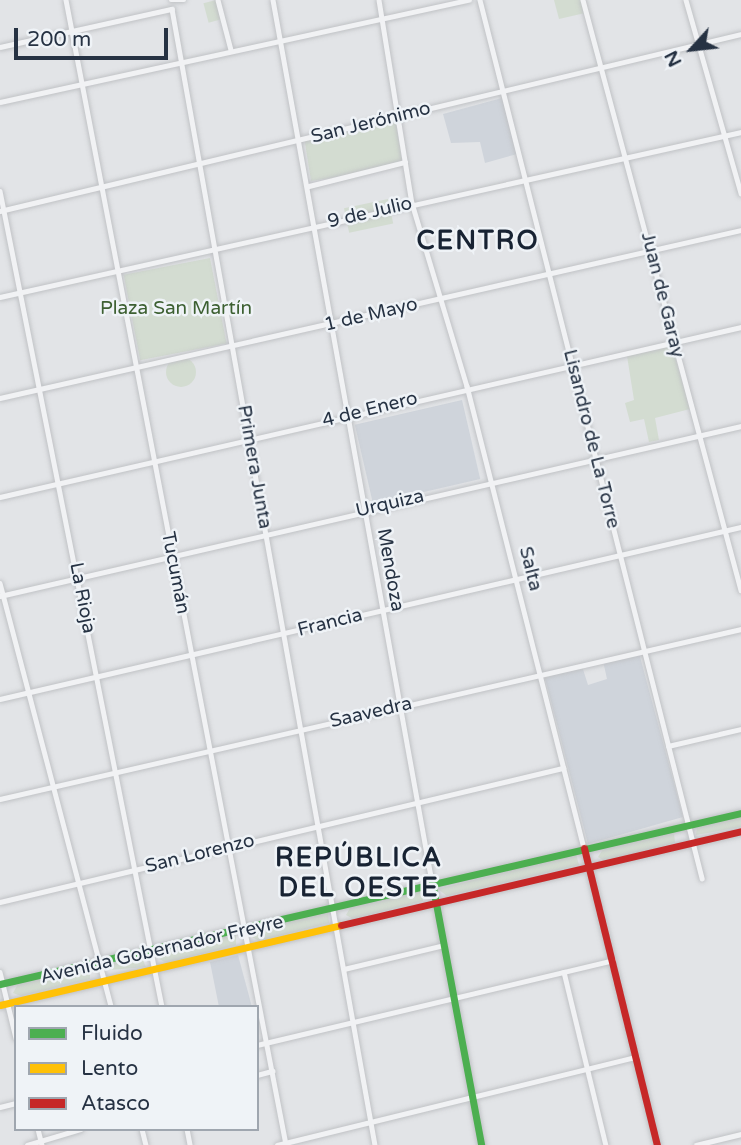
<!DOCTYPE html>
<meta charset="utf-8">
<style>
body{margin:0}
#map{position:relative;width:741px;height:1145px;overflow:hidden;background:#e2e4e7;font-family:"Varela Round",sans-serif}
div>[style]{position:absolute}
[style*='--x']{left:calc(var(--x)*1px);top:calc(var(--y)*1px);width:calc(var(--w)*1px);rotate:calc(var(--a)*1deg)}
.built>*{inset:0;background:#cfd4db;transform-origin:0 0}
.green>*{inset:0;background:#d3dcd1;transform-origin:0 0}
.round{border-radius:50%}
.roads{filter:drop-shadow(0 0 2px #c0c2c5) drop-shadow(0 0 2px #c0c2c5)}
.street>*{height:4.5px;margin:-2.25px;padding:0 2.25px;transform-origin:2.25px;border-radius:2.25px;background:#f1f2f4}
.fast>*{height:7px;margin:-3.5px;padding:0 3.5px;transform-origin:3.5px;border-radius:3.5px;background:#4caf50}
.slow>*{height:7px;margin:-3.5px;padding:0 3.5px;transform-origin:3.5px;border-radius:3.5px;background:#ffc107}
.jam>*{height:7px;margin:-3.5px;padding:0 3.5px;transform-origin:3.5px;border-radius:3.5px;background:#c62828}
span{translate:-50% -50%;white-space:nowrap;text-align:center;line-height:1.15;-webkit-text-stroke:5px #eff3f7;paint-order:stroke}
.street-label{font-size:19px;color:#263243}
.park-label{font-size:19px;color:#3d6032}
.district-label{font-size:26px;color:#182333;font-weight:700;letter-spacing:2px}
.legend{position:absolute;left:14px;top:1005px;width:245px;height:126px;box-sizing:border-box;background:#eff3f7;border:2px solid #9fa6af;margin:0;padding:9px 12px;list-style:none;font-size:21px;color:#263243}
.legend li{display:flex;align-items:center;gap:14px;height:35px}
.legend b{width:35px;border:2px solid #9fa6af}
.north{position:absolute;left:657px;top:14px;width:70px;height:70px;-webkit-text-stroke:5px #eff3f7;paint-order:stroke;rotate:243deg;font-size:19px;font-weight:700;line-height:28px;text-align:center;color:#263243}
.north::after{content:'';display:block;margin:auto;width:24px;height:32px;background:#263243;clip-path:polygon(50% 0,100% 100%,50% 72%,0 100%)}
.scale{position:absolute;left:14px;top:28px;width:154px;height:32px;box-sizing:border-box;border:4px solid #263243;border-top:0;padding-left:9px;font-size:21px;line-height:24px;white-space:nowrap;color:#263243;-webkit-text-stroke:5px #eff3f7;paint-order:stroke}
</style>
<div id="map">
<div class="built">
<div style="clip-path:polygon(502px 98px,517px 154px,485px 163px,480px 142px,451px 143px,443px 114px)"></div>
<div style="left:462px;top:400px;width:81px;height:110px;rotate:77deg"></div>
<div style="clip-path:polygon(639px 653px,683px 817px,588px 844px,545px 678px,582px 666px,588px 685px,607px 679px,603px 661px)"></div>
<div style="clip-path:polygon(238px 955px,252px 1007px,219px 1007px,210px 962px)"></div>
</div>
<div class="green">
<div style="left:216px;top:0;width:20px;height:13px;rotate:75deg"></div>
<div style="clip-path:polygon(554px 0,581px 0,585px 13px,559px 19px)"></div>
<div style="left:396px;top:123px;width:44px;height:93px;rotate:81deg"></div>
<div style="left:388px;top:199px;width:25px;height:45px;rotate:78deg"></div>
<div style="left:210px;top:258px;width:87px;height:88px;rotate:79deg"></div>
<div style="clip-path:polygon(672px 346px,690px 409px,655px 418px,659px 440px,649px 442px,644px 419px,630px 422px,625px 403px,634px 400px,627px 356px)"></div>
<div class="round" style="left:166px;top:357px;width:30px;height:30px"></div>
<div style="clip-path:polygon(741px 816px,741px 827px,696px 835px,697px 826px)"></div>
<div style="clip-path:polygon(674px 832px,675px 843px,605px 861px,598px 857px,603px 849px)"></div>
<div style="clip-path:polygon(576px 854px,579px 865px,447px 896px,438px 889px)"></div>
<div style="clip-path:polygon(422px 889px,423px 901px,353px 919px,346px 915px,351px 906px)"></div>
<div style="clip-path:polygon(328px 911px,329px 923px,259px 941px,252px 937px,256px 928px)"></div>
<div style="clip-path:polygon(236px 933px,236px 945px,167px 963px,159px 959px,164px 951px)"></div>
<div style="clip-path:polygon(141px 956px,146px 967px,109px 970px,113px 962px)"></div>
<div style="clip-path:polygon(90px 967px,90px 979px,21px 996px,13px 993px,18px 984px)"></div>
</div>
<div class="roads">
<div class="street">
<div style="--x:66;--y:0;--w:1166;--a:79.12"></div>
<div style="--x:171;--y:0;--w:13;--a:0"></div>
<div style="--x:218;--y:0;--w:52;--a:75.4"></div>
<div style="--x:273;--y:0;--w:896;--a:79.78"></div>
<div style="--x:379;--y:0;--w:206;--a:80.8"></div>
<div style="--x:412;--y:203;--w:191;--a:73.3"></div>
<div style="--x:467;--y:386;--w:477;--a:75.8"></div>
<div style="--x:480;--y:0;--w:906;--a:75.81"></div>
<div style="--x:583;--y:0;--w:611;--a:75.01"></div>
<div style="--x:686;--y:0;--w:201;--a:74.1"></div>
<div style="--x:0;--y:47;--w:176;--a:-12.5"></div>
<div style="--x:172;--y:9;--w:1154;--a:79.87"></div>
<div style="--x:0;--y:102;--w:480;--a:-12.3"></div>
<div style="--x:309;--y:186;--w:99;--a:-14"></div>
<div style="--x:0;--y:191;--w:832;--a:78.77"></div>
<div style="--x:0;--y:211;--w:762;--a:-13.43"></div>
<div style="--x:0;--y:297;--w:759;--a:-12.55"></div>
<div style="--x:0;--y:398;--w:760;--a:-12.77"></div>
<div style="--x:0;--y:497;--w:760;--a:-12.92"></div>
<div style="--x:0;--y:583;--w:438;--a:75.3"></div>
<div style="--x:0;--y:596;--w:760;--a:-12.92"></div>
<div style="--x:0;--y:699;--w:761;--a:-13.07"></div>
<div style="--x:668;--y:746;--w:75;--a:-13.1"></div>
<div style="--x:0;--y:799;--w:760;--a:-12.92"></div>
<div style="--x:0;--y:902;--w:579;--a:-13.39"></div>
<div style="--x:344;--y:969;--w:103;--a:-13.5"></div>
<div style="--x:0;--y:972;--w:68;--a:76.4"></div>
<div style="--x:564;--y:972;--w:178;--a:76.4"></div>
<div style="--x:257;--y:1045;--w:366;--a:-13.4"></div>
<div style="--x:257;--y:1075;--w:16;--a:-15"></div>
<div style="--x:0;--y:1107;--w:16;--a:-14"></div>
<div style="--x:38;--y:1129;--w:16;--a:76"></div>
<div style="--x:142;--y:1129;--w:16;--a:76"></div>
<div style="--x:187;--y:1129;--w:16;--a:79"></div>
<div style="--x:27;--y:1145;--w:56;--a:-16.5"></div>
<div style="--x:277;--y:1145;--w:370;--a:-13.8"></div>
<div style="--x:696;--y:1145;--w:46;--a:-13.7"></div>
</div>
<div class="fast">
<div style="--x:432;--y:882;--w:268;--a:79.4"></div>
<div style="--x:0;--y:984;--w:760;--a:-12.99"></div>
</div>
<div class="slow">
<div style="--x:0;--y:1005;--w:350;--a:-13.2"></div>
</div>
<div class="jam">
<div style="--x:584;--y:848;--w:306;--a:76.2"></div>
<div style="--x:341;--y:925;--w:411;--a:-13.2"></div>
</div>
</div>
<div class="street-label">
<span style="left:371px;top:123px;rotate:-14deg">San Jerónimo</span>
<span style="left:370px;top:213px;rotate:-13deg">9 de Julio</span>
<span style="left:662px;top:295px;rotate:76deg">Juan de Garay</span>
<span style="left:371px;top:315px;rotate:-13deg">1 de Mayo</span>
<span style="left:370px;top:410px;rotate:-14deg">4 de Enero</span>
<span style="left:591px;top:439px;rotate:76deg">Lisandro de La Torre</span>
<span style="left:254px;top:467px;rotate:80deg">Primera Junta</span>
<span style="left:390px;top:504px;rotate:-13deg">Urquiza</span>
<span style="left:530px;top:569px;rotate:76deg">Salta</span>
<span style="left:390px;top:570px;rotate:80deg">Mendoza</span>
<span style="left:175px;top:573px;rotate:79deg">Tucumán</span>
<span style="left:82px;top:598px;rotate:79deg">La Rioja</span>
<span style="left:330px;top:623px;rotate:-14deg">Francia</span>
<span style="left:371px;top:713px;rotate:-13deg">Saavedra</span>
<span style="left:200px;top:854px;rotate:-14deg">San Lorenzo</span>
<span style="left:162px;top:950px;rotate:-13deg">Avenida Gobernador Freyre</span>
</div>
<div class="park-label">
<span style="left:176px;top:309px">Plaza San Martín</span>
</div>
<div class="district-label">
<span style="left:478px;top:241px">CENTRO</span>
<span style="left:359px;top:873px">REPÚBLICA<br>DEL OESTE</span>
</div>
<ul class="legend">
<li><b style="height:9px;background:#4caf50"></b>Fluido</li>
<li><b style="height:9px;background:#ffc107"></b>Lento</li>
<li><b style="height:9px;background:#c62828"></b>Atasco</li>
</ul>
<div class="north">N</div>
<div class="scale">200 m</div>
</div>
